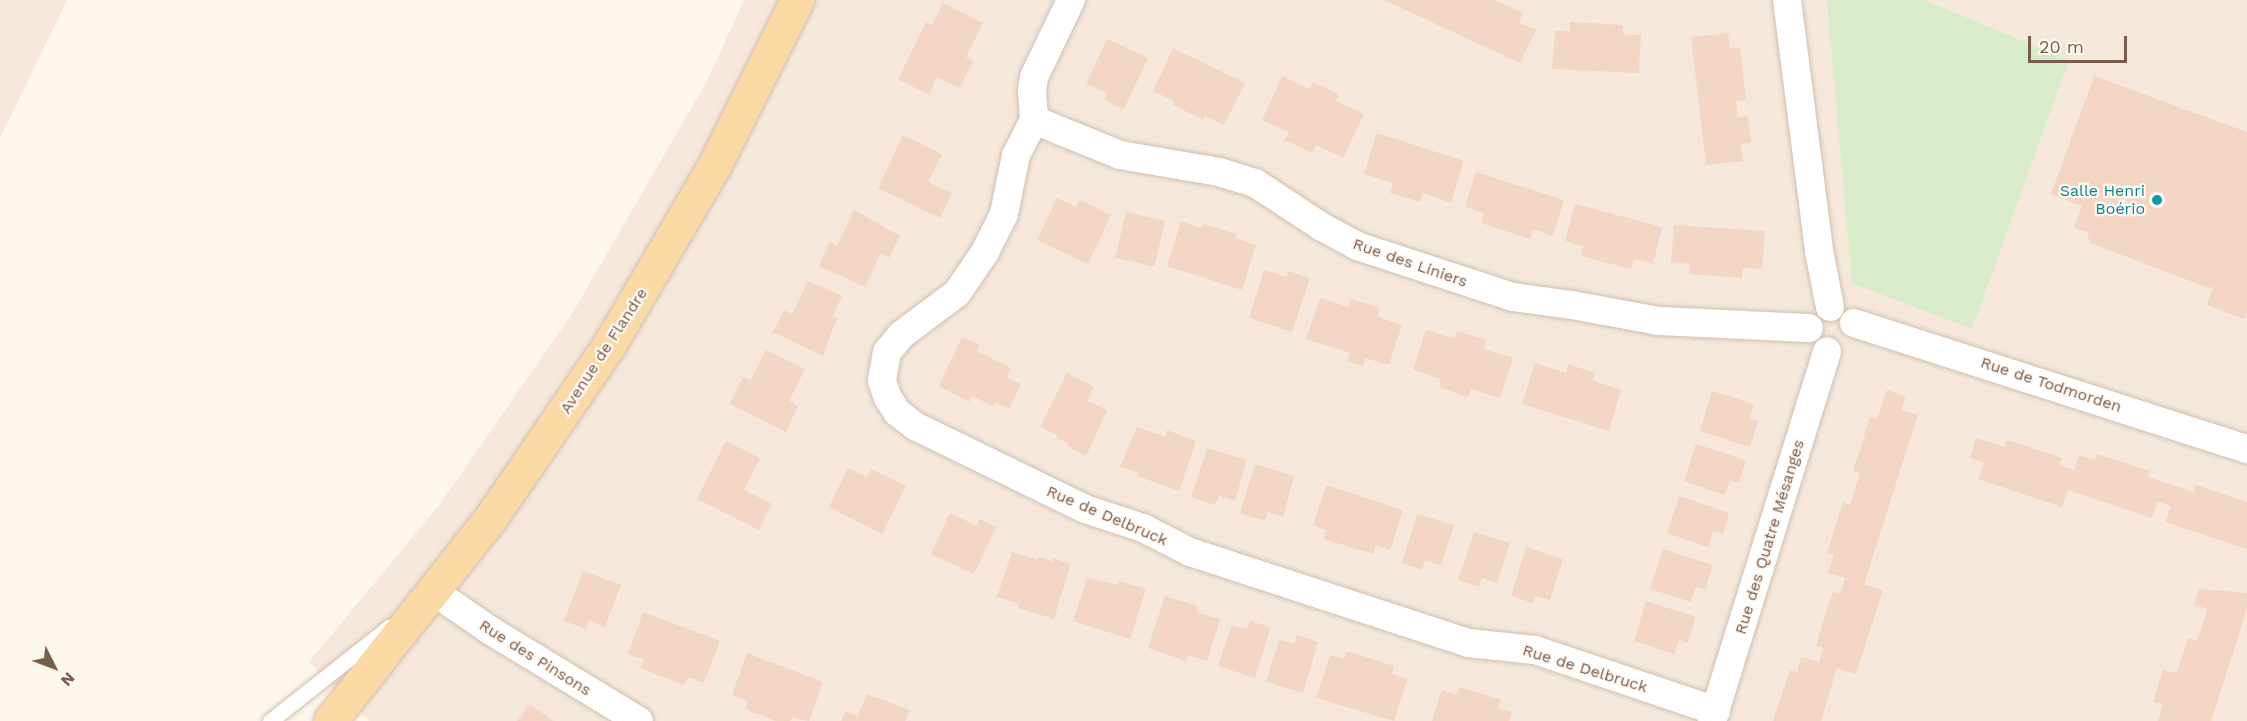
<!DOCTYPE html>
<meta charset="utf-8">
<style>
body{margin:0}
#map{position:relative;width:2247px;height:721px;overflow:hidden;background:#fdf6ec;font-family:"Work Sans",sans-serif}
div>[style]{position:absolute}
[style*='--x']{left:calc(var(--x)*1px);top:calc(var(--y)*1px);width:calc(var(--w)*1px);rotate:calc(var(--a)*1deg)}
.residential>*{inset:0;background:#f5e8da}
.green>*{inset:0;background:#d8ecc9}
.building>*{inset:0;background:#f3d5c3;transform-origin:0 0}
.roads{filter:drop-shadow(0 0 2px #d1beb0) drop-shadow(0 0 2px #d1beb0)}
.lane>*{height:15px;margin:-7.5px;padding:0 7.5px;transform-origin:7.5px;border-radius:7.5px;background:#fff}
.street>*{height:28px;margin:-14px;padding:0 14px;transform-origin:14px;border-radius:14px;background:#fff}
.primary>*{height:33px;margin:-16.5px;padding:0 16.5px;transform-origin:16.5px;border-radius:16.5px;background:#fbd9a5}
.dots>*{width:16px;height:16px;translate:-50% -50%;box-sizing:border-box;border:3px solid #fffaf3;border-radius:50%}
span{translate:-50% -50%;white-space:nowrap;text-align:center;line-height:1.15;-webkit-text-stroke:4.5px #fffaf3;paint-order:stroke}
.culture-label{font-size:16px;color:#0d838f}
.right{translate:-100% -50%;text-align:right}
.street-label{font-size:16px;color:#7a5c4d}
.north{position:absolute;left:24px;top:637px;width:60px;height:60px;-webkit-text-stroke:4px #fffaf3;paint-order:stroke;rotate:132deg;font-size:16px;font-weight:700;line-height:24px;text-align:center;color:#7a5c4d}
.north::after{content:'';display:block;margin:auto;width:21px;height:27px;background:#7a5c4d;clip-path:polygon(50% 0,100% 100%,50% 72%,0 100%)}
.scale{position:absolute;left:2028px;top:36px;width:99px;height:27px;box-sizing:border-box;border:3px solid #7a5c4d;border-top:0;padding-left:8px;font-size:18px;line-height:21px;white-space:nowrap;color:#7a5c4d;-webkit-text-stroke:4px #fffaf3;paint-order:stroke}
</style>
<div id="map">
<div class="residential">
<div style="clip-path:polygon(0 0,67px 0,0 138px)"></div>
<div style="clip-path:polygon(744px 0,2247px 0,2247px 721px,369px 721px,309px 662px,440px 504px,572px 314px,707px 81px)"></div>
</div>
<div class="green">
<div style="clip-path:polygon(1827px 0,1924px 0,2069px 60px,1972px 329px,1852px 283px)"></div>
</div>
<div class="building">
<div style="clip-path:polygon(1384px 0,1495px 0,1523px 13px,1519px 23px,1536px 30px,1520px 63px)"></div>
<div style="clip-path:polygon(943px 3px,983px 23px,966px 57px,973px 61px,960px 88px,937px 77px,929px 95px,898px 79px,926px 22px,932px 25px)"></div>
<div style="clip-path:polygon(1570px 22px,1623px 25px,1623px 34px,1641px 35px,1639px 73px,1552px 69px,1555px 31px,1570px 31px)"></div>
<div style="clip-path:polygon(1728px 33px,1730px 49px,1740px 47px,1746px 100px,1736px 101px,1738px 117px,1748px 116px,1751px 143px,1741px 144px,1743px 161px,1706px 165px,1691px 37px)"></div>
<div style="clip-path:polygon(1107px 39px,1148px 58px,1124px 109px,1104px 100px,1107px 93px,1086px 84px)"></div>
<div style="clip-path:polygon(1173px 48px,1245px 83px,1224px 125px,1205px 116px,1203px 120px,1173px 105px,1174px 101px,1153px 91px)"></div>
<div style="clip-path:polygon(1282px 76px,1309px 89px,1313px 82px,1339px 94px,1336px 101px,1364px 114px,1343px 158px,1316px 145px,1312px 153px,1285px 140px,1289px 132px,1262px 120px)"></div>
<div style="clip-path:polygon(2094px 76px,2247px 132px,2247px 312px,2244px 319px,2207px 305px,2213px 286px,2209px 288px,2090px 243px,2091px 240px,2087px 239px,2089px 233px,2074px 228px,2082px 206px,2051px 194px)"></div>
<div style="clip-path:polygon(1377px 133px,1464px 161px,1451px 203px,1423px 193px,1420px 202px,1390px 193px,1393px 183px,1364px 174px)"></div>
<div style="clip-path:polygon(903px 135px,942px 154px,928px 182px,952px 193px,940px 218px,878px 188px)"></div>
<div style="clip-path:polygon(1476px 172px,1564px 200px,1553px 236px,1533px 229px,1530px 239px,1481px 223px,1484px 213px,1465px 207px)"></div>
<div style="clip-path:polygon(1057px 198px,1076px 207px,1080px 200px,1111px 215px,1088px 264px,1037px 240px)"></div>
<div style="clip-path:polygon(1575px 204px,1662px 227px,1653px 264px,1634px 259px,1631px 269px,1581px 256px,1583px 246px,1565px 241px)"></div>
<div style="clip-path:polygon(854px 210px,900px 236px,889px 258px,881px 253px,865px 287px,819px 266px,830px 242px,837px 246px)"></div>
<div style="left:1126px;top:212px;width:40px;height:47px;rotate:13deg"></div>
<div style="clip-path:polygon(1181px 221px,1201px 228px,1203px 224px,1220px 229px,1236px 234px,1235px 238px,1256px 245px,1242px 290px,1167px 266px)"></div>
<div style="clip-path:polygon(1674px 225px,1765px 231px,1762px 269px,1743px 268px,1742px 278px,1689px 274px,1690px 264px,1671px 262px)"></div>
<div style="clip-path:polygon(1264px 270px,1286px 277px,1288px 271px,1310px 278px,1292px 332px,1249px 318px)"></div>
<div style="clip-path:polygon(808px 281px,842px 296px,833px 316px,837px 318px,823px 356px,773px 332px,784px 310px,792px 314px)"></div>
<div style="clip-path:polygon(1320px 298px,1348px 307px,1351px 299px,1380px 308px,1378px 317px,1402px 325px,1389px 365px,1365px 358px,1363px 366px,1347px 361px,1350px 353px,1306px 339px)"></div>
<div style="clip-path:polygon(1426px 330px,1455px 339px,1457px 331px,1487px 340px,1484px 349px,1513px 358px,1500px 398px,1471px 389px,1468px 397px,1439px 387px,1441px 379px,1413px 370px)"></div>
<div style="clip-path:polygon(962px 337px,980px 345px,977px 351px,1011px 368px,1007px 377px,1021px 384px,1009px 409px,995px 402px,993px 406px,972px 396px,969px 402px,939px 386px)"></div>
<div style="clip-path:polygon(766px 350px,805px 369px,789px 401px,798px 406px,786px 432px,730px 404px,743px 377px,750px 381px)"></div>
<div style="clip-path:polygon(1535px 363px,1566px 373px,1568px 364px,1595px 373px,1592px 380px,1621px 390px,1609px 431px,1522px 404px)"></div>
<div style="clip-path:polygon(1067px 373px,1094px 387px,1087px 401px,1107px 410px,1086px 456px,1067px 446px,1068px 443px,1056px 438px,1057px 435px,1040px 427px)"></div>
<div style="clip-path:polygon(1887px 390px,1906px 396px,1901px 410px,1918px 415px,1864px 584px,1883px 590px,1856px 674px,1837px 668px,1821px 721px,1773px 721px,1790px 670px,1797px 672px,1801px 657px,1819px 662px,1823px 648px,1816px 646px,1824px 618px,1833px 592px,1840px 594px,1845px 578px,1828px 573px,1834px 555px,1827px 553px,1843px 502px,1850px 505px,1860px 473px,1853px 471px,1870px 417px,1877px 419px)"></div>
<div style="clip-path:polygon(1712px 391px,1754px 404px,1749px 419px,1758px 421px,1750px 447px,1700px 431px)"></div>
<div style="clip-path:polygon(1137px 427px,1165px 437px,1167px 430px,1196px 441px,1179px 491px,1137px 476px,1139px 473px,1120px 467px)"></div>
<div style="clip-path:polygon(1976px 438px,2005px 447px,2007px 440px,2062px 458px,2059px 465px,2074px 470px,2079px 455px,2095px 460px,2097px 454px,2150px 471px,2148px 477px,2194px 492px,2196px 485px,2247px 502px,2247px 549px,2165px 522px,2171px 506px,2157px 501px,2152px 518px,2068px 490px,2062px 507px,1978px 479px,1984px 463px,1970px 458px)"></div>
<div style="clip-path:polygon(726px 441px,760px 458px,744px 490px,772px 504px,759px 530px,697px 499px)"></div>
<div style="clip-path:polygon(1696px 444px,1746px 460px,1739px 483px,1730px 480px,1725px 495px,1684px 481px)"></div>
<div style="clip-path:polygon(1207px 448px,1247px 460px,1235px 500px,1219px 496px,1215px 505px,1191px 497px)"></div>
<div style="clip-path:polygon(1255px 464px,1294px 476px,1283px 517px,1268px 512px,1265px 521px,1240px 513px)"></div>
<div style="clip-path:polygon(848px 468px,867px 477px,871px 469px,906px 486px,882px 534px,829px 507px)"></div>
<div style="clip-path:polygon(1326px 485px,1403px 510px,1390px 550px,1376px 545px,1373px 554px,1324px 539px,1327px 530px,1313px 526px)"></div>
<div style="clip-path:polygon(1679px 496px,1729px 513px,1723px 534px,1713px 531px,1708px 547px,1667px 533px)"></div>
<div style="clip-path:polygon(950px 513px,977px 526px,980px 519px,996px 527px,974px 574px,931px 554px)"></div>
<div style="clip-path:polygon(1417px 514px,1454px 525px,1441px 565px,1425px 561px,1422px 570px,1402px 563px)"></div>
<div style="clip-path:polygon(1474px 532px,1510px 543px,1497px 583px,1482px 578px,1479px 587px,1458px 580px)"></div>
<div style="clip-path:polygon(1526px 547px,1563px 559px,1550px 600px,1535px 596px,1533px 603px,1511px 596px)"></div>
<div style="clip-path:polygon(1663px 549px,1713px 565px,1705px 590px,1696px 587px,1691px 602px,1650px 589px)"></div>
<div style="clip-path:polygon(1012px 552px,1038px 560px,1039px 557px,1053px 562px,1053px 558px,1071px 564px,1054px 619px,1018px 608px,1019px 604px,997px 597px)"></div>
<div style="clip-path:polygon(583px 571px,621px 585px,605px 627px,589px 620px,586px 629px,564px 621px)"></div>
<div style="clip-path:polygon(1087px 578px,1118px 585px,1119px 581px,1146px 589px,1130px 639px,1073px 621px)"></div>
<div style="clip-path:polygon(2199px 589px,2247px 593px,2247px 608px,2233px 653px,2211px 721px,2158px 721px,2163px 704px,2153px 702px,2163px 670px,2177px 673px,2188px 638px,2197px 641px,2208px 609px,2194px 605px)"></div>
<div style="clip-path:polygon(1165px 596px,1198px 606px,1196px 612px,1220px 619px,1207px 661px,1188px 655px,1186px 661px,1148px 648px)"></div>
<div style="clip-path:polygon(1646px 601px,1696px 617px,1688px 643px,1679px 639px,1674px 654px,1634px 641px)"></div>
<div style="clip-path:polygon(643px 612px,720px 641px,704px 683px,688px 677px,684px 685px,648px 671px,641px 668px,644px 660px,628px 654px)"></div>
<div style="clip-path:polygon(1250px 621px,1271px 627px,1255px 678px,1218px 666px,1232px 625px,1247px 629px)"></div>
<div style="clip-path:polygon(1297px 635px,1318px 642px,1303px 693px,1266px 682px,1279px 639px,1294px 644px)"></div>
<div style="clip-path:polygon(1347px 651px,1394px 666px,1392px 674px,1407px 679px,1394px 721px,1316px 698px,1330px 655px,1344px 659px)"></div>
<div style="clip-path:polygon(747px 653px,823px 682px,809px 721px,792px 717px,790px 721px,775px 721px,745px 709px,748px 701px,732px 695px)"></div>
<div style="clip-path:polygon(1459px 687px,1501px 700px,1498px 708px,1512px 712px,1509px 721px,1432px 721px,1442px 690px,1456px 695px)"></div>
<div style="clip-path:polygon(867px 694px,910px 710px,905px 721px,841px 721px,845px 711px,858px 716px)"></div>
<div style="clip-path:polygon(530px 704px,553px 721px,517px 721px)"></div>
</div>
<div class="roads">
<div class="lane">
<div style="--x:270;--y:721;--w:152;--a:-38.3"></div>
</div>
<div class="street">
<div style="--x:1071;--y:0;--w:85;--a:115.7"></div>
<div style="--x:1034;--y:77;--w:14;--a:98"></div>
<div style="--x:1032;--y:91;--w:29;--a:86"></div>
<div style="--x:1034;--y:120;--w:39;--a:117"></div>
<div style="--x:1016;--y:155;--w:60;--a:101.5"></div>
<div style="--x:1004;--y:214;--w:42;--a:116.6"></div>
<div style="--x:985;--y:252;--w:50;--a:124.3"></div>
<div style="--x:957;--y:293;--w:70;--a:143.1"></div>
<div style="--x:901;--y:335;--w:22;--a:129"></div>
<div style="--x:887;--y:352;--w:29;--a:100"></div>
<div style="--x:882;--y:381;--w:18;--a:71"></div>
<div style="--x:888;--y:398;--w:17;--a:57"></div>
<div style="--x:897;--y:412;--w:23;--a:38"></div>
<div style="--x:915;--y:426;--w:189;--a:26"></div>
<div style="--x:1085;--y:509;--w:61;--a:18.1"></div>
<div style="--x:1143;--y:528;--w:53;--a:27.1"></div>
<div style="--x:1190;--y:552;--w:293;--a:18.1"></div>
<div style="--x:1468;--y:643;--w:67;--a:6"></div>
<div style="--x:1535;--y:650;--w:191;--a:18.6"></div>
<div style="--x:1787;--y:0;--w:253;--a:82.7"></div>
<div style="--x:1819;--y:251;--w:57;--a:78.9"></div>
<div style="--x:1034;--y:120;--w:93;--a:22.1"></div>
<div style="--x:1120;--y:155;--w:100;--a:9.7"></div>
<div style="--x:1219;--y:172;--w:38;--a:17"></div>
<div style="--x:1255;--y:183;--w:80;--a:33.3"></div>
<div style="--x:1322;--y:227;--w:40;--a:28"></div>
<div style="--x:1357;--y:246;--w:164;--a:18.1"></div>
<div style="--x:1513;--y:297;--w:60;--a:7.7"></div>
<div style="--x:1572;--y:305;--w:87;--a:10.5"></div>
<div style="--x:1658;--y:321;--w:151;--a:2.7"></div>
<div style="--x:1854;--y:323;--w:413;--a:17.8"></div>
<div style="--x:433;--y:591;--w:70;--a:34.6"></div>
<div style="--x:491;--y:631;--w:173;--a:31.3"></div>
<div style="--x:1712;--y:721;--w:387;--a:-72.7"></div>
</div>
<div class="primary">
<div style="--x:330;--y:721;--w:261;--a:-51.7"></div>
<div style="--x:492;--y:516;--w:207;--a:-55.6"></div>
<div style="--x:609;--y:345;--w:208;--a:-59.6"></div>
<div style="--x:714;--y:166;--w:186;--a:-63.4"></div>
</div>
</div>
<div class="dots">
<div style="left:2157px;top:200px;background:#0f9aa8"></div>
</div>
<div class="culture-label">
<span class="right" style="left:2145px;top:200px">Salle Henri<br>Boério</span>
</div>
<div class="street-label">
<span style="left:1410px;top:263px;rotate:19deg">Rue des Liniers</span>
<span style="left:604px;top:351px;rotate:-57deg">Avenue de Flandre</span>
<span style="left:2051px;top:385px;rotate:18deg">Rue de Todmorden</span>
<span style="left:1107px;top:516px;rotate:23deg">Rue de Delbruck</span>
<span style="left:1770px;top:537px;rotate:-73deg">Rue des Quatre Mésanges</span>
<span style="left:535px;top:658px;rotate:32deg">Rue des Pinsons</span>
<span style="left:1585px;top:669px;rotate:17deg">Rue de Delbruck</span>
</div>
<div class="north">N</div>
<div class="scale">20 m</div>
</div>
